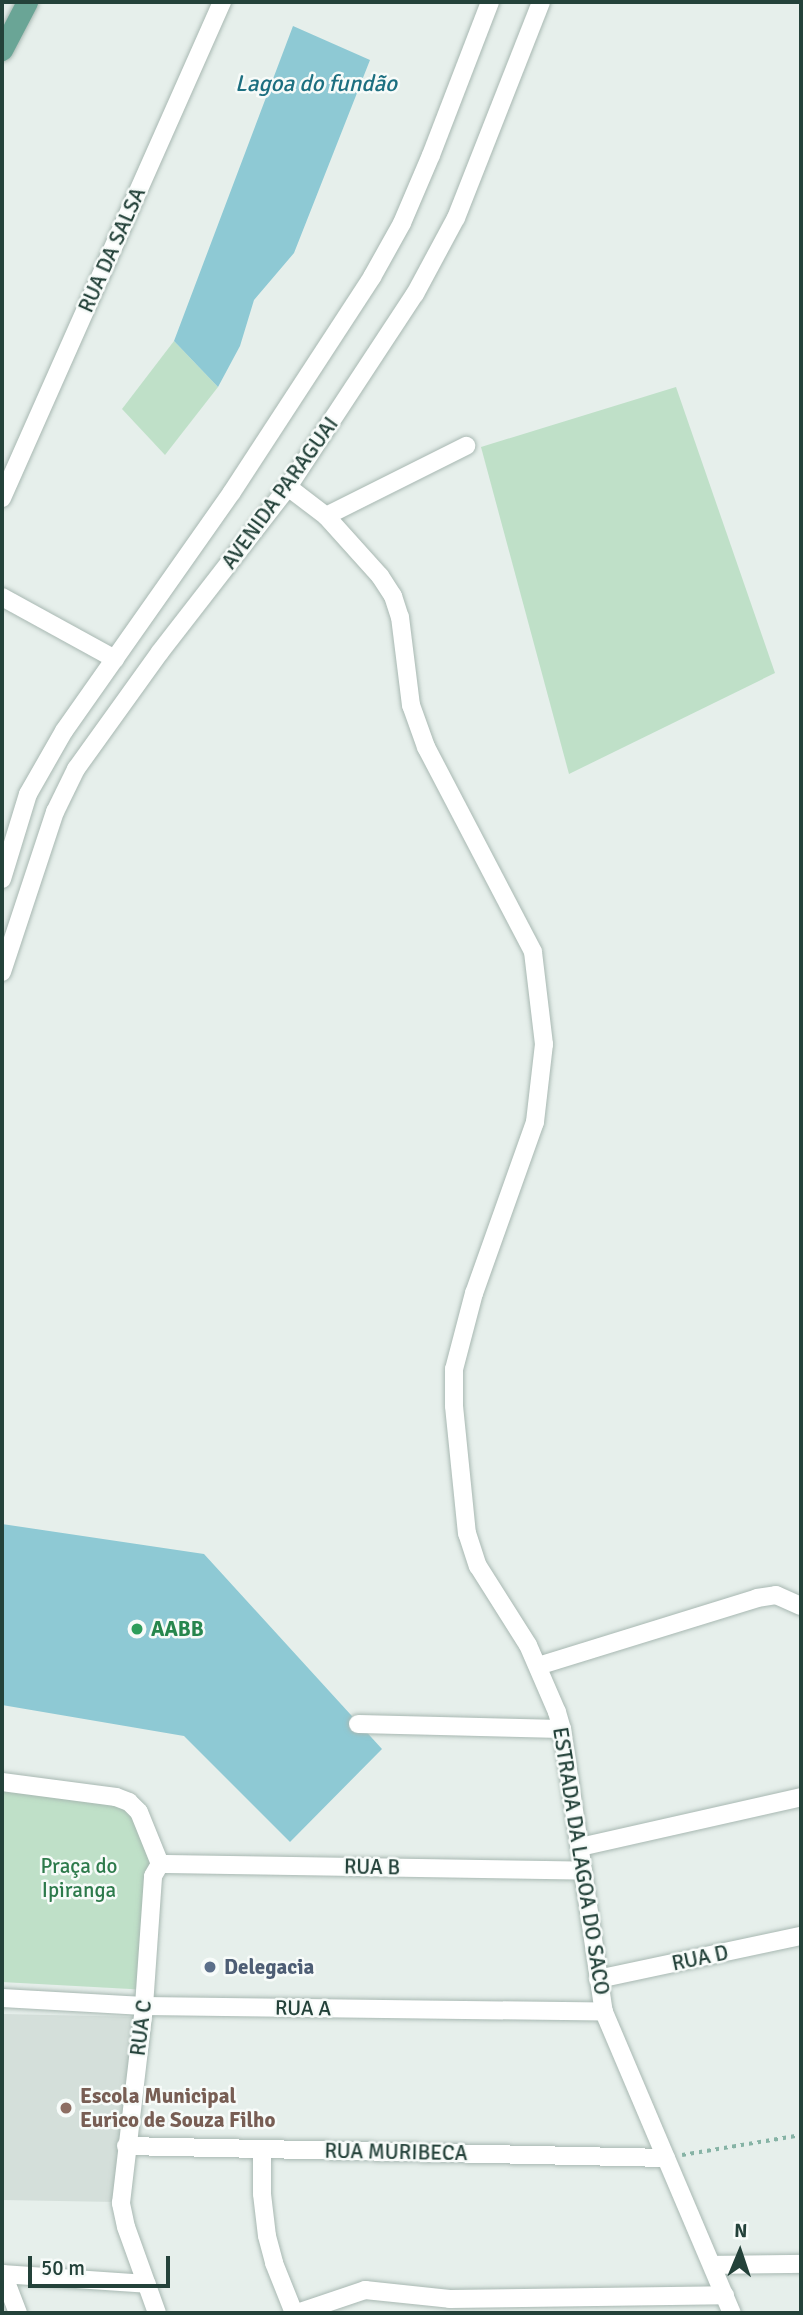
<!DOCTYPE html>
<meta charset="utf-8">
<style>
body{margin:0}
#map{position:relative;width:803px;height:2315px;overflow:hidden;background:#e6efeb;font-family:Signika,sans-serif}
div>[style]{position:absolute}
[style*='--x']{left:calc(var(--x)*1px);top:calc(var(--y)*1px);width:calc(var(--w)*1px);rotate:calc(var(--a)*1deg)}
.built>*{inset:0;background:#d4dfda}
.green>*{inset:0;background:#bfe0c8}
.water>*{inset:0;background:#8ec9d4}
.path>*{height:3.5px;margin-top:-1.75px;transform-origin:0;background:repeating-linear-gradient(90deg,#86b3a5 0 3.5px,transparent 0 8.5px)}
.roads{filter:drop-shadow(0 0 2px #a8b8b2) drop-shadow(0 0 2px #a8b8b2)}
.minor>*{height:18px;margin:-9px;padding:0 9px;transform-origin:9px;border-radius:9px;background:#fff}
.major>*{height:21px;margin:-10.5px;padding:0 10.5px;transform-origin:10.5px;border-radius:10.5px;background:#6aa596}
.dots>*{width:19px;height:19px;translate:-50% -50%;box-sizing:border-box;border:4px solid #f7fbf9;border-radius:50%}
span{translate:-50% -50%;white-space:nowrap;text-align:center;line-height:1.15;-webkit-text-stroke:5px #f7fbf9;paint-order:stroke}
.street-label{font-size:21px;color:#24423a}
.leisure-label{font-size:21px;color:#27864d;font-weight:700}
.left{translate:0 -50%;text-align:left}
.park-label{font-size:21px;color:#2d7a4b}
.service-label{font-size:21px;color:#4e5e75;font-weight:700}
.education-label{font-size:21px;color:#785e54;font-weight:700}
.water-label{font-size:23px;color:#1c6f80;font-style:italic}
.frame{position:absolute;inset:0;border:4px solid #24423a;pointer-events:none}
.north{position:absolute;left:705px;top:2217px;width:70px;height:70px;-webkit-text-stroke:5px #f7fbf9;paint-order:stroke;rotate:2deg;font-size:19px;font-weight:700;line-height:28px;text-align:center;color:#24423a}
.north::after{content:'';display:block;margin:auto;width:24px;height:32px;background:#24423a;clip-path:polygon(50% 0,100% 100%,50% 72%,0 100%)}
.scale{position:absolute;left:28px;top:2256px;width:142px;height:32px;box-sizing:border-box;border:4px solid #24423a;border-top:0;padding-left:9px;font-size:21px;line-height:24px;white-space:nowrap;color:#24423a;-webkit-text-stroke:5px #f7fbf9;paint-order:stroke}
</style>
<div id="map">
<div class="built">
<div style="clip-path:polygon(2px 2014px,143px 2017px,117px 2202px,2px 2200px)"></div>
</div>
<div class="green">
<div style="clip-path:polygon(174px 341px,218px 387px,165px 455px,122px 409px)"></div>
<div style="clip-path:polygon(676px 387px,775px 673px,569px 774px,481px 447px)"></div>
<div style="clip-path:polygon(2px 1786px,135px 1807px,158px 1858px,149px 1990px,2px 1982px)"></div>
</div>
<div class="water">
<div style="clip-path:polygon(293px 26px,370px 60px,294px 253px,254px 300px,240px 346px,218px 387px,174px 341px)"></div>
<div style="clip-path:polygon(2px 1524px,204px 1554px,382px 1749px,290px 1842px,184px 1736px,2px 1705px)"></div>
</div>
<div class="path">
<div style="--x:682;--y:2155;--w:121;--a:-9.5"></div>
</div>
<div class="roads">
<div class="minor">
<div style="--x:288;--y:487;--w:48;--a:37.3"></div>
<div style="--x:326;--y:516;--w:81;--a:48"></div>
<div style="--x:380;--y:576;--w:24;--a:57"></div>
<div style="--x:393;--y:596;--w:22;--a:72"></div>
<div style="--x:400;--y:617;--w:89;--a:82.9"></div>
<div style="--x:411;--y:705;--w:45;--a:70.3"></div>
<div style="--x:426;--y:747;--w:231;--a:62.4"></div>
<div style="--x:533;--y:952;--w:93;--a:83.2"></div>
<div style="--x:544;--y:1044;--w:79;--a:96.6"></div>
<div style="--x:535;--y:1122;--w:182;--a:109.6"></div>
<div style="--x:474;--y:1293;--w:79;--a:104.7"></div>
<div style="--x:454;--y:1369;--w:37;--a:90"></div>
<div style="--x:454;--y:1406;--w:128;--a:84.2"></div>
<div style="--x:467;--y:1533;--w:35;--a:72"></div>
<div style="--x:478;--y:1566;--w:93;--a:57.7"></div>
<div style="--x:528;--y:1645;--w:73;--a:66.6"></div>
<div style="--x:557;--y:1712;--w:18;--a:74"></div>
<div style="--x:562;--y:1729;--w:286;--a:81.6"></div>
<div style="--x:604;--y:2012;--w:327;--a:67"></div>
<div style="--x:2;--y:498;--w:543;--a:-66.08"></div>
<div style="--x:326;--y:516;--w:157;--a:-26.6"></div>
<div style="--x:2;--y:597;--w:129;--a:28.8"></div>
<div style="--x:2;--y:879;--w:89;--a:-73"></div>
<div style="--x:28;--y:794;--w:73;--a:-60.3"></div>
<div style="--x:64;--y:731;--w:292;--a:-54.9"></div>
<div style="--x:232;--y:492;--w:257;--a:-56.9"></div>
<div style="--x:372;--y:277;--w:62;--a:-60.9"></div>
<div style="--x:402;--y:223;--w:74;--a:-66.9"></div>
<div style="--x:431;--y:155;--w:164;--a:-68.9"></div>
<div style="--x:2;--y:972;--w:169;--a:-71.7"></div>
<div style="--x:55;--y:812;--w:48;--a:-64"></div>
<div style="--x:76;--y:769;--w:144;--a:-54.3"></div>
<div style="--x:160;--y:652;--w:209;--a:-52.2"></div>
<div style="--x:288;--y:487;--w:231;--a:-56.7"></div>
<div style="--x:415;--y:294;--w:86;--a:-61.7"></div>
<div style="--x:456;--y:218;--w:232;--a:-68.5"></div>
<div style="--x:538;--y:1666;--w:229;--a:-17.2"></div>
<div style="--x:757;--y:1598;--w:19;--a:-9"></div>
<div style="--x:776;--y:1595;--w:27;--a:24"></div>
<div style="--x:358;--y:1724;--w:204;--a:1.4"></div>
<div style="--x:2;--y:1782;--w:115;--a:7.5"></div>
<div style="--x:116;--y:1797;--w:14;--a:21"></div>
<div style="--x:129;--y:1802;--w:14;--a:45"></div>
<div style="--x:139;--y:1812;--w:56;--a:68"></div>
<div style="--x:580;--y:1847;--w:227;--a:-12.7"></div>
<div style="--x:160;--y:1864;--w:423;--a:0.9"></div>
<div style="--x:598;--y:1979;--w:208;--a:-12"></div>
<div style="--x:2;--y:1998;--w:142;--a:3.2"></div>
<div style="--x:144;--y:2006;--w:460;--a:0.7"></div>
<div style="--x:126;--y:2146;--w:540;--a:1.27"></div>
<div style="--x:262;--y:2149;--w:45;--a:90"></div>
<div style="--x:262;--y:2194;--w:42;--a:83.2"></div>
<div style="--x:267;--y:2236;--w:28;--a:75"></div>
<div style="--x:274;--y:2263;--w:54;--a:68.2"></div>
<div style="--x:713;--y:2265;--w:88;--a:-0.7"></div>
<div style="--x:2;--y:2274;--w:145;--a:3.9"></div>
<div style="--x:3;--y:2274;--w:42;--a:69"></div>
<div style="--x:157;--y:2313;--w:91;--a:-109.8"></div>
<div style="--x:126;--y:2227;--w:25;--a:-102"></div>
<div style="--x:121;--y:2203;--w:198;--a:-83.3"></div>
<div style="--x:144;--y:2006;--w:130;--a:-86"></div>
<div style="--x:153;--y:1876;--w:14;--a:-60"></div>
<div style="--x:297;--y:2313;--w:72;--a:-18.7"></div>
<div style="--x:365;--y:2290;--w:85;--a:6"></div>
<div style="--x:450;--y:2299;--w:275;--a:-0.8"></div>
</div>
<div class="major">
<div style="--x:2;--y:50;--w:54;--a:-62.5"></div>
</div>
</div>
<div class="dots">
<div style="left:137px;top:1629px;background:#2e9e5b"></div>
<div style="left:210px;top:1967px;background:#5c6f8a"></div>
<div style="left:66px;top:2108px;background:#8d6e63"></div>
</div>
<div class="street-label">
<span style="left:112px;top:250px;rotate:-66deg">RUA DA SALSA</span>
<span style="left:280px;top:493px;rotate:-54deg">AVENIDA PARAGUAI</span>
<span style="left:581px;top:1861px;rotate:81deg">ESTRADA DA LAGOA DO SACO</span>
<span style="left:372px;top:1867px;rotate:1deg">RUA B</span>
<span style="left:700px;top:1958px;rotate:-12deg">RUA D</span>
<span style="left:303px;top:2008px;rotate:1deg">RUA A</span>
<span style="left:141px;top:2028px;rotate:-83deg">RUA C</span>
<span style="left:396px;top:2152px;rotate:1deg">RUA MURIBECA</span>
</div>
<div class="leisure-label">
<span class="left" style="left:151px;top:1629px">AABB</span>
</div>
<div class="park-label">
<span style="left:79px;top:1878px">Praça do<br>Ipiranga</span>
</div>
<div class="service-label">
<span class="left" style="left:224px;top:1967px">Delegacia</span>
</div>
<div class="education-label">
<span class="left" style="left:80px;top:2108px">Escola Municipal<br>Eurico de Souza Filho</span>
</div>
<div class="water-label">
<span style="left:316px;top:84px">Lagoa do fundão</span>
</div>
<div class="frame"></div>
<div class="north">N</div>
<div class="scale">50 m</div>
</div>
